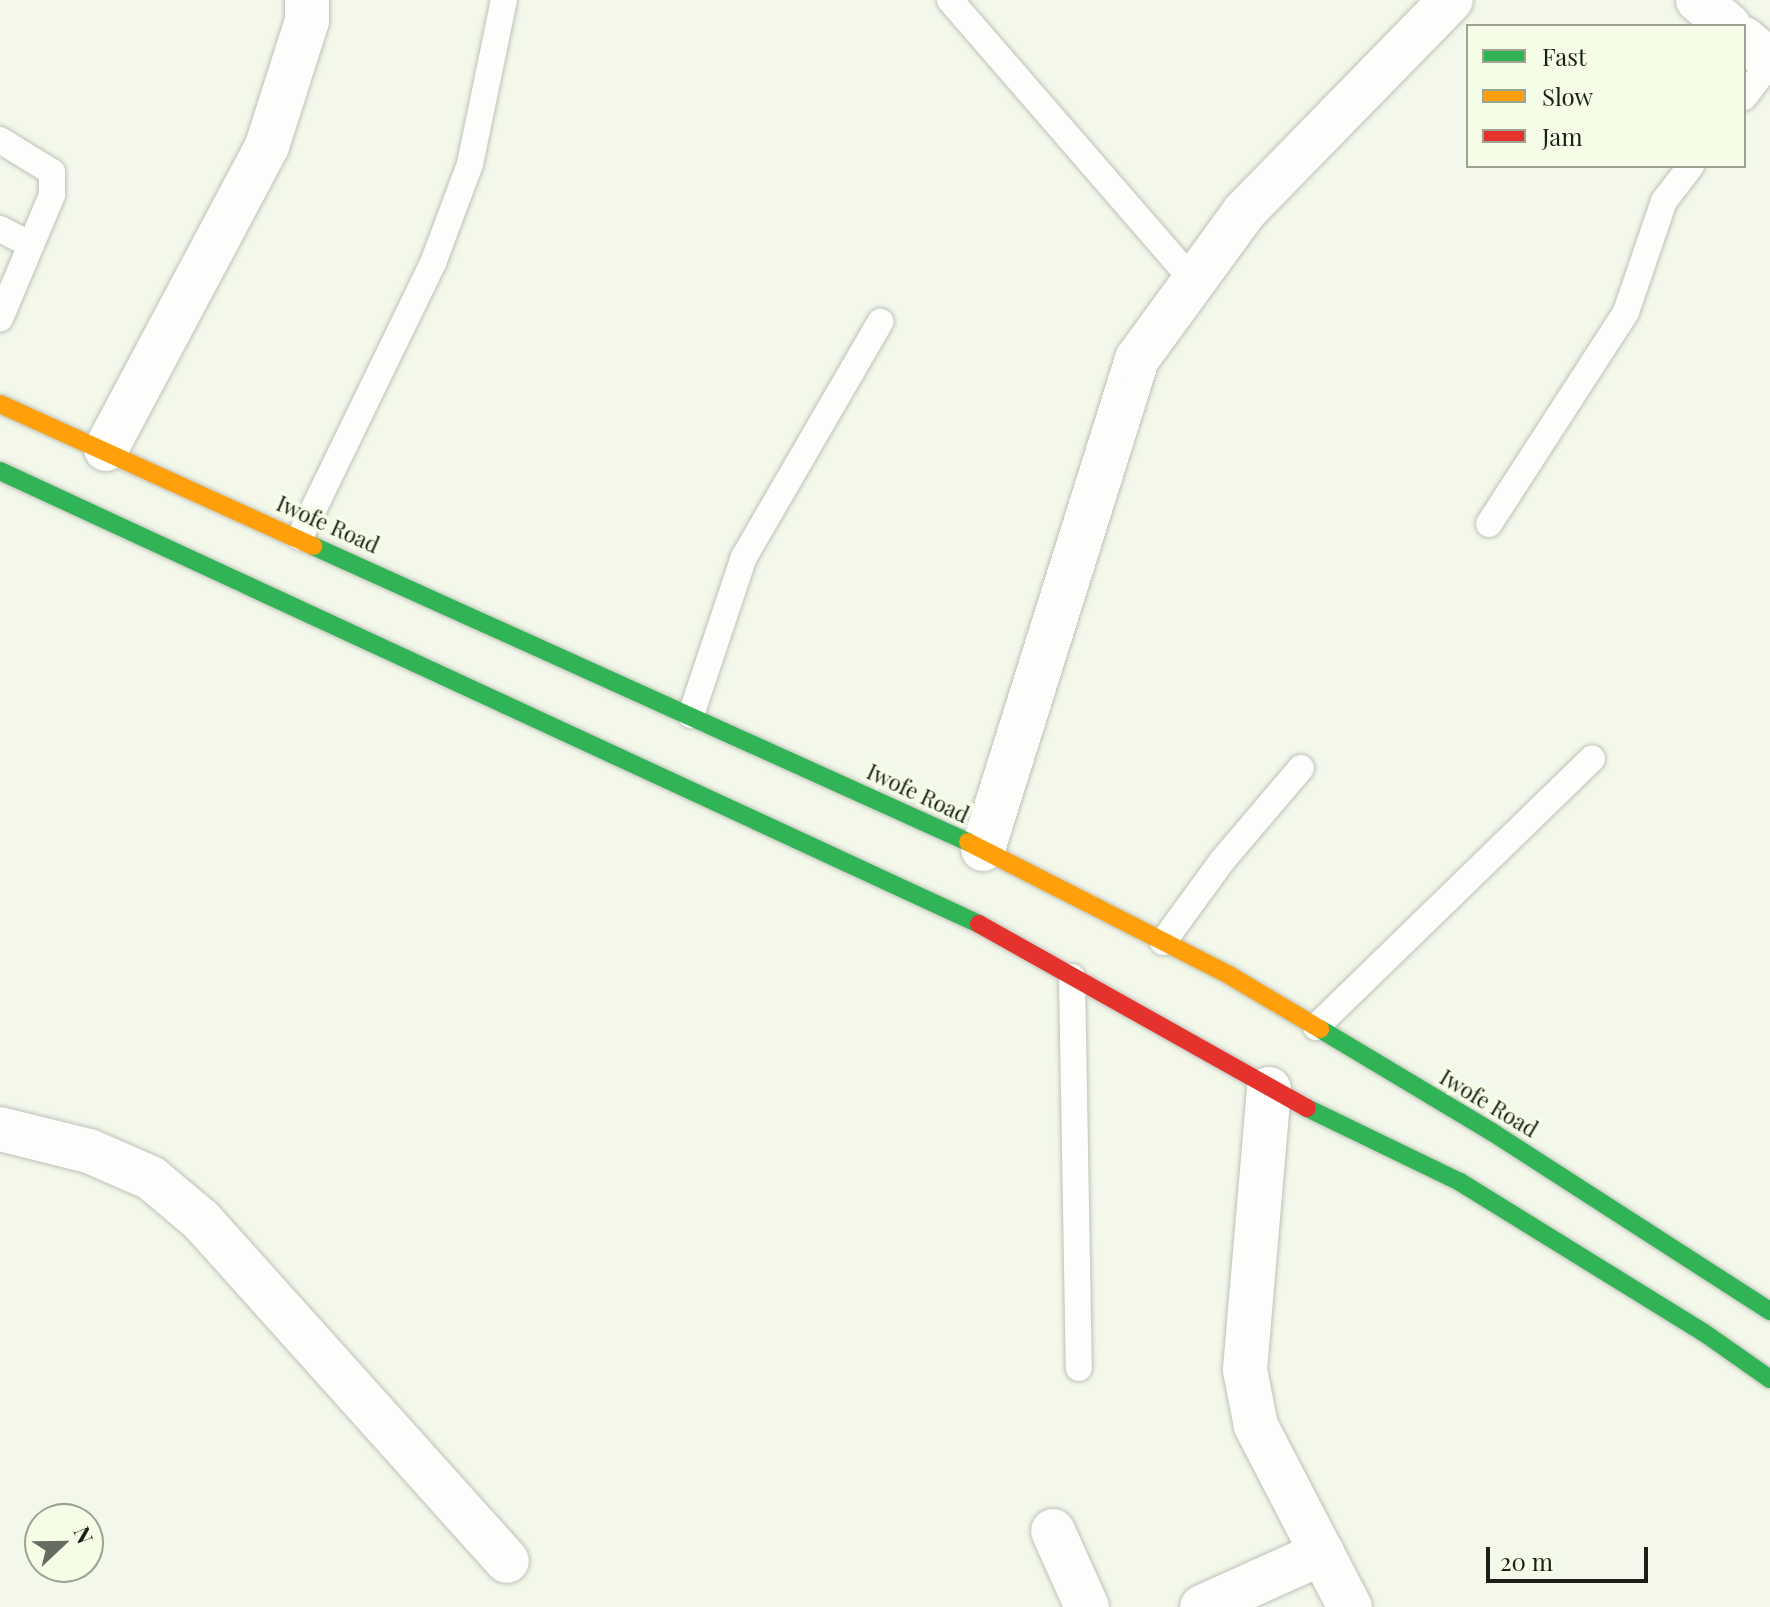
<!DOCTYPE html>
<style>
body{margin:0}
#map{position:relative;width:1770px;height:1607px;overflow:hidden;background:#f3f8eb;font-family:"Playfair Display",serif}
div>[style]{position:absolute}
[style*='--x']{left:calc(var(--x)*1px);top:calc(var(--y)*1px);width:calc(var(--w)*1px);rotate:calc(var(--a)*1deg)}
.roads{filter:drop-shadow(0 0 2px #bec1b8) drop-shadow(0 0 2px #bec1b8)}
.lane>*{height:26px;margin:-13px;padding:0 13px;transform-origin:13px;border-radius:13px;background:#fdfefc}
.street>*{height:44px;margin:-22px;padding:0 22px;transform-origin:22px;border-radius:22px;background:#fdfefc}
.fast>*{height:18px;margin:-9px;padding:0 9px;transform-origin:9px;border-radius:9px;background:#30b455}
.slow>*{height:18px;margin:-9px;padding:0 9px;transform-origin:9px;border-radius:9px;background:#ff9f0a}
.jam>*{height:18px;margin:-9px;padding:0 9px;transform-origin:9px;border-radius:9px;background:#e5322d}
span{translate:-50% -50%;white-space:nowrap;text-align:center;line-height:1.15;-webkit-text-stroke:7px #f4fde6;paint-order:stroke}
.street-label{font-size:22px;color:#1c1f17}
.legend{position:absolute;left:1466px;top:24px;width:280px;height:144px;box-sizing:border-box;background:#f4fde6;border:2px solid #9ea493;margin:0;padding:10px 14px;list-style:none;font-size:24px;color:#1c1f17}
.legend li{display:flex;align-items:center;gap:16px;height:40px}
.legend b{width:40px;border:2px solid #9ea493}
.north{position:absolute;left:24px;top:1503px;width:80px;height:80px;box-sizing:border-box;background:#f4fde6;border:2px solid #9ea493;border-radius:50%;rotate:68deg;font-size:22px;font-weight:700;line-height:32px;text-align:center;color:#1c1f17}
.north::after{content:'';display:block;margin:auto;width:28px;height:36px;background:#676b61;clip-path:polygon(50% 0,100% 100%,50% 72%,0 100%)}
.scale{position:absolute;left:1486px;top:1547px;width:162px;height:36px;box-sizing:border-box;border:4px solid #1c1f17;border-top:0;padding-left:10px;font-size:24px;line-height:28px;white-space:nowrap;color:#1c1f17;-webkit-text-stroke:6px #f4fde6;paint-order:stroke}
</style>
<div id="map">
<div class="roads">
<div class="lane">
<div style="--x:950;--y:0;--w:371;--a:49.1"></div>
<div style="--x:1744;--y:97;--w:43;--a:-52.6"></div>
<div style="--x:0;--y:140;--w:61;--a:31.6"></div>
<div style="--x:52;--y:172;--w:23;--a:90"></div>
<div style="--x:52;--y:195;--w:134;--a:112.8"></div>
<div style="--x:0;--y:229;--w:35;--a:27"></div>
<div style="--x:1489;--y:524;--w:252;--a:-57.1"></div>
<div style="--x:1626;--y:312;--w:117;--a:-71.1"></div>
<div style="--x:1664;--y:201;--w:44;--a:-52.4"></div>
<div style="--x:300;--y:537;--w:305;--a:-64.1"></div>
<div style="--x:433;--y:263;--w:106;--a:-69.5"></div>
<div style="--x:470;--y:164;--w:167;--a:-78.3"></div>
<div style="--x:691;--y:715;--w:167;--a:-71.5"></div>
<div style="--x:744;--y:557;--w:272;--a:-59.9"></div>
<div style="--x:1163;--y:942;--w:100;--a:-53.9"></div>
<div style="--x:1222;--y:861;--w:122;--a:-49.7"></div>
<div style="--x:1072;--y:977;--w:391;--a:89"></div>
<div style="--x:1316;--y:1027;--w:385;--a:-44.2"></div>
</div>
<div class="street">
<div style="--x:1698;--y:0;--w:40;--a:40"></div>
<div style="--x:1744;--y:39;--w:34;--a:40"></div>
<div style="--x:106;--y:449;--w:343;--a:-62"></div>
<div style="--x:267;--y:146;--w:131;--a:-72.3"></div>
<div style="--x:307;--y:21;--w:21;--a:-90"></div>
<div style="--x:983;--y:849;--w:514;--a:-72.55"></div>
<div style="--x:1137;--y:359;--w:182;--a:-53.9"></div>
<div style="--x:1244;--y:212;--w:296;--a:-45.7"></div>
<div style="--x:1269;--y:1089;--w:282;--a:94.9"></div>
<div style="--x:1245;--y:1370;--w:57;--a:78.9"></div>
<div style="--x:1256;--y:1426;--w:204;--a:62.6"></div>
<div style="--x:0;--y:1129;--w:92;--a:13.9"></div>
<div style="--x:89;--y:1151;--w:68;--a:23.5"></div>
<div style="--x:151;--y:1178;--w:65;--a:40"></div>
<div style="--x:201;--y:1220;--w:458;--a:48.1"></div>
<div style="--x:1053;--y:1531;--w:83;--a:65.9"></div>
<div style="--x:1202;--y:1607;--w:132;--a:-24.2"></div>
</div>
<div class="fast">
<div style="--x:0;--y:471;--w:1079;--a:24.83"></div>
<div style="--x:313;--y:546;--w:719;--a:24.32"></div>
<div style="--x:1320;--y:1029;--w:200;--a:30.9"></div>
<div style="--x:1492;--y:1132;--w:331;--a:32.8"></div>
<div style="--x:1307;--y:1108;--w:170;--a:25.8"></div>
<div style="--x:1460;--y:1182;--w:286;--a:31.7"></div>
<div style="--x:1703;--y:1332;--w:82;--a:35"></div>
</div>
<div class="slow">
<div style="--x:0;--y:404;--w:344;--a:24.4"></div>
<div style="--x:968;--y:842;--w:293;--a:27"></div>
<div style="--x:1229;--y:975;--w:106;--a:30.7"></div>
</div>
<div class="jam">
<div style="--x:979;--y:924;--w:376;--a:29.3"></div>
</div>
</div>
<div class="street-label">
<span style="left:328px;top:524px;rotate:24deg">Iwofe Road</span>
<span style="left:918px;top:793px;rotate:25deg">Iwofe Road</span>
<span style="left:1489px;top:1103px;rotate:31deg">Iwofe Road</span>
</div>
<ul class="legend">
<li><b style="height:10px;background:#30b455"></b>Fast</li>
<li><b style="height:10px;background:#ff9f0a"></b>Slow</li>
<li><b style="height:10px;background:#e5322d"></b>Jam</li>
</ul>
<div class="north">N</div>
<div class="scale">20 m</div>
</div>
